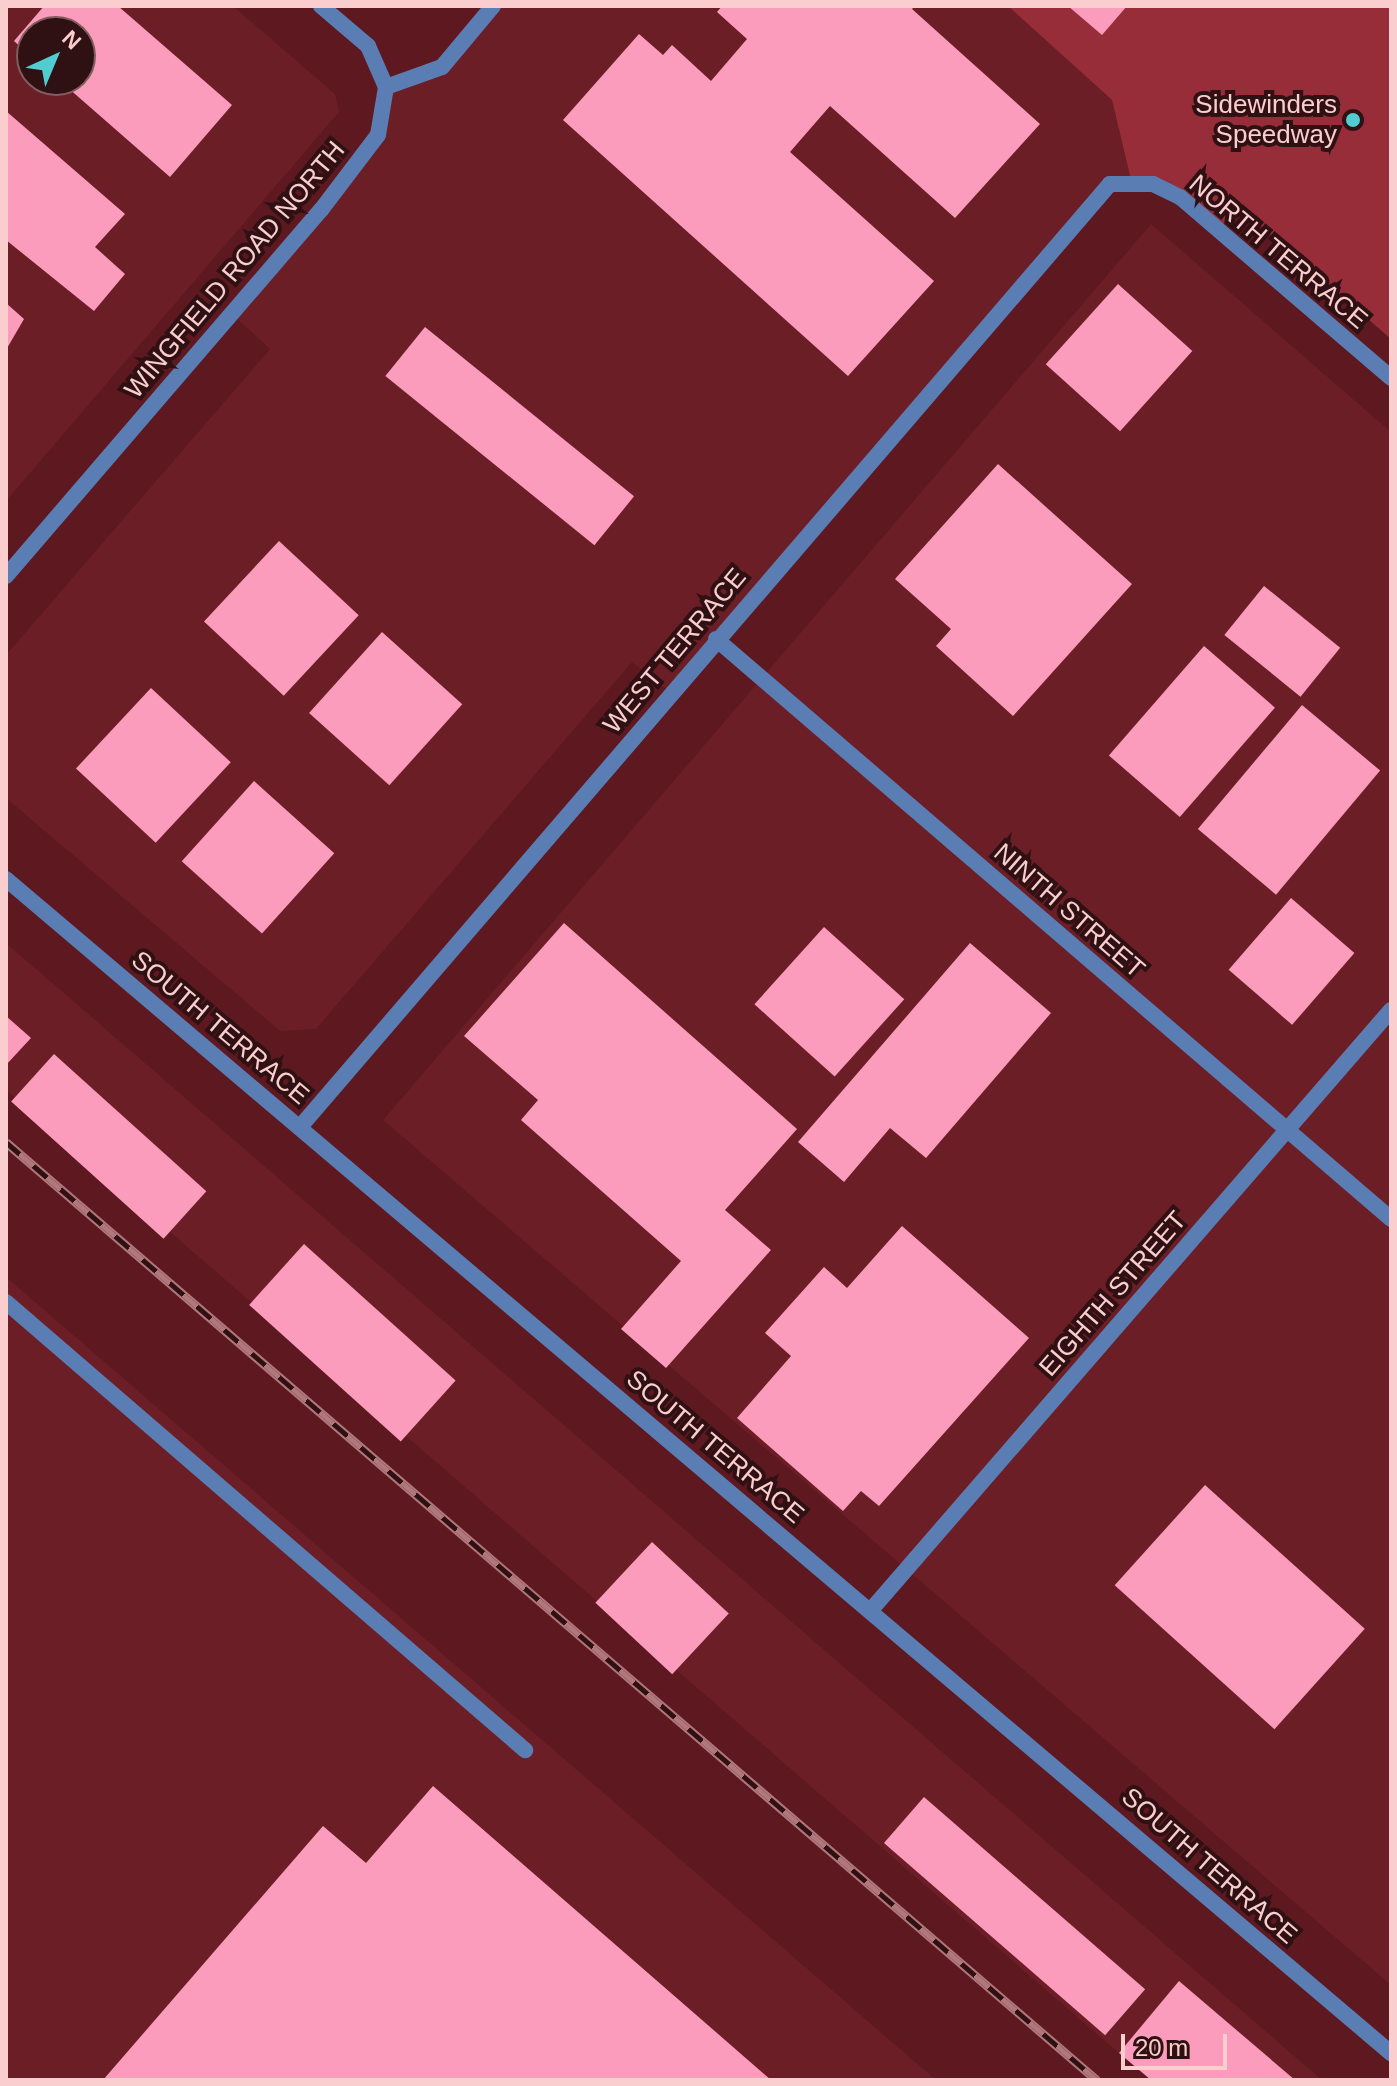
<!DOCTYPE html>
<html>
<head>
<meta charset="utf-8">
<style>
	body { margin:0 }
	#map { position:relative; width:1397px; height:2086px; overflow:hidden; background:#5d1820; font-family:Arial,sans-serif }
	div>[style] { position:absolute }
	.built>* { inset:0; background:#6c1e26 }
	.green>* { inset:0; background:#962d38 }
	.building>* { inset:0; background:#fb9cbc; transform-origin:0 0 }
	.service>* { height:16px; margin:-8px; padding:0 8px; transform-origin:8px; border-radius:8px; background:#5a7db4 }
	.minor>* { height:16px; margin:-8px; padding:0 8px; transform-origin:8px; border-radius:8px; background:#5a7db4 }
	.rail>* { height:9px; margin-top:-4.5px; transform-origin:0; background:repeating-linear-gradient(90deg,#301113 0 18px,#b0787c 0 36px); box-sizing:border-box; border-block:2px solid #b0787c }
	.dots>* { width:22px; height:22px; translate:-50% -50%; box-sizing:border-box; border:4px solid #301113; border-radius:50% }
	span { translate:-50% -50%; white-space:nowrap; text-align:center; line-height:1.15; -webkit-text-stroke:8px #301113; paint-order:stroke }
	.poi-label { font-size:26px; color:#facece }
	.right { translate:-100% -50%; text-align:right }
	.street-label { font-size:26px; color:#facece }
	.frame { position:absolute; inset:0; border:8px solid #facece; pointer-events:none }
	.north { position:absolute; left:16px; top:16px; width:80px; height:80px; box-sizing:border-box; background:#301113; border:2px solid #815d5e; border-radius:50%; rotate:44deg; font-size:22px; font-weight:700; line-height:32px; text-align:center; color:#facece }
	.north::after { content:''; display:block; margin:auto; width:28px; height:36px; background:#51ccd1; clip-path:polygon(50% 0,100% 100%,50% 72%,0 100%) }
	.scale { position:absolute; left:1121px; top:2034px; width:106px; height:36px; box-sizing:border-box; border:4px solid #facece; border-top:0; padding-left:10px; font-size:24px; line-height:28px; white-space:nowrap; color:#facece; -webkit-text-stroke:6px #301113; paint-order:stroke }
</style>
</head>
<body>
<div id="map">
	<div class="built">
		<div style="clip-path:polygon(evenodd,6px 6px,233px 6px,335px 94px,339px 112px,6px 501px,6px 6px,32px 32px,80px 32px,80px 80px,32px 80px,32px 32px)"></div>
		<div style="clip-path:polygon(493px 6px,1008px 6px,1112px 100px,1131px 180px,1110px 184px,671px 693px,632px 662px,316px 1029px,280px 1031px,6px 798px,6px 655px,270px 349px,232px 314px,378px 135px,386px 87px,442px 67px)"></div>
		<div style="clip-path:polygon(1151px 224px,1391px 432px,1391px 1985px,383px 1120px)"></div>
		<div style="clip-path:polygon(6px 943px,1322px 2080px,1151px 2080px,1119px 2053px,6px 1090px)"></div>
		<div style="clip-path:polygon(6px 1277px,936px 2080px,6px 2080px)"></div>
	</div>
	<div class="green">
		<div style="clip-path:polygon(1008px 6px,1391px 6px,1391px 339px,1239px 207px,1218px 230px,1180px 197px,1131px 180px,1112px 100px)"></div>
	</div>
	<div class="building">
		<div style="clip-path:polygon(44px 6px,118px 6px,232px 105px,170px 177px,59px 80px,80px 80px,80px 32px,32px 32px,32px 57px,14px 41px)"></div>
		<div style="clip-path:polygon(722px 6px,915px 6px,912px 9px,1040px 124px,955px 218px,830px 106px,790px 152px,934px 281px,848px 376px,563px 120px,639px 34px,663px 55px,672px 45px,711px 81px,747px 39px,717px 12px)"></div>
		<div style="clip-path:polygon(1068px 6px,1127px 6px,1102px 35px)"></div>
		<div style="clip-path:polygon(6px 111px,125px 214px,95px 247px,125px 274px,94px 311px,6px 240px)"></div>
		<div style="left:1118px;top:284px;width:100px;height:108px;rotate:42deg"></div>
		<div style="clip-path:polygon(6px 303px,24px 319px,6px 350px)"></div>
		<div style="left:425px;top:327px;width:269px;height:63px;rotate:39deg"></div>
		<div style="clip-path:polygon(998px 464px,1132px 584px,1013px 716px,936px 646px,951px 629px,895px 579px)"></div>
		<div style="left:279px;top:541px;width:109px;height:110px;rotate:43deg"></div>
		<div style="left:1264px;top:586px;width:98px;height:63px;rotate:39deg"></div>
		<div style="left:382px;top:632px;width:108px;height:109px;rotate:42deg"></div>
		<div style="left:1204px;top:646px;width:94px;height:145px;rotate:41deg"></div>
		<div style="left:151px;top:688px;width:109px;height:110px;rotate:43deg"></div>
		<div style="left:1302px;top:705px;width:102px;height:162px;rotate:40deg"></div>
		<div style="left:254px;top:781px;width:108px;height:108px;rotate:42deg"></div>
		<div style="left:1291px;top:898px;width:84px;height:95px;rotate:41deg"></div>
		<div style="clip-path:polygon(564px 923px,797px 1129px,725px 1210px,771px 1250px,666px 1368px,621px 1329px,681px 1261px,521px 1120px,538px 1100px,464px 1036px)"></div>
		<div style="left:824px;top:927px;width:108px;height:104px;rotate:42deg"></div>
		<div style="clip-path:polygon(970px 943px,1051px 1013px,926px 1158px,890px 1128px,844px 1182px,798px 1142px)"></div>
		<div style="clip-path:polygon(6px 1016px,31px 1038px,6px 1065px)"></div>
		<div style="left:54px;top:1054px;width:205px;height:64px;rotate:42deg"></div>
		<div style="clip-path:polygon(902px 1226px,1029px 1338px,879px 1506px,861px 1491px,843px 1511px,737px 1418px,791px 1356px,765px 1333px,824px 1267px,847px 1288px)"></div>
		<div style="left:304px;top:1244px;width:204px;height:82px;rotate:42deg"></div>
		<div style="left:1205px;top:1485px;width:215px;height:135px;rotate:42deg"></div>
		<div style="left:652px;top:1542px;width:105px;height:83px;rotate:43deg"></div>
		<div style="clip-path:polygon(433px 1786px,771px 2080px,103px 2080px,323px 1826px,366px 1863px)"></div>
		<div style="left:924px;top:1797px;width:293px;height:61px;rotate:41deg"></div>
		<div style="clip-path:polygon(1179px 1981px,1295px 2080px,1151px 2080px,1119px 2053px)"></div>
	</div>
	<div class="service">
		<div style="left:6px;top:1302px;width:686px;rotate:40.8deg"></div>
	</div>
	<div class="minor">
		<div style="left:321px;top:6px;width:62px;rotate:40.4deg"></div>
		<div style="left:368px;top:46px;width:45px;rotate:66.3deg"></div>
		<div style="left:6px;top:576px;width:483px;rotate:-49.3deg"></div>
		<div style="left:321px;top:210px;width:94px;rotate:-52.8deg"></div>
		<div style="left:378px;top:135px;width:49px;rotate:-80.5deg"></div>
		<div style="left:386px;top:87px;width:59px;rotate:-19.7deg"></div>
		<div style="left:442px;top:67px;width:80px;rotate:-50.1deg"></div>
		<div style="left:716px;top:639px;width:890px;rotate:40.67deg"></div>
		<div style="left:6px;top:879px;width:1816px;rotate:40.29deg"></div>
		<div style="left:300px;top:1127px;width:1243px;rotate:-49.34deg"></div>
		<div style="left:1110px;top:184px;width:43px"></div>
		<div style="left:1153px;top:184px;width:30px;rotate:26deg"></div>
		<div style="left:1180px;top:197px;width:278px;rotate:40.6deg"></div>
		<div style="left:871px;top:1610px;width:794px;rotate:-49.09deg"></div>
	</div>
	<div class="rail">
		<div style="left:6px;top:1142px;width:1439px;rotate:40.69deg"></div>
	</div>
	<div class="dots">
		<div style="left:1353px;top:120px;background:#51ccd1"></div>
	</div>
	<div class="poi-label">
		<span class="right" style="left:1337px;top:120px">Sidewinders<br>Speedway</span>
	</div>
	<div class="street-label">
		<span style="left:1278px;top:252px;rotate:40deg">NORTH TERRACE</span>
		<span style="left:235px;top:270px;rotate:-50deg">WINGFIELD ROAD NORTH</span>
		<span style="left:675px;top:651px;rotate:-50deg">WEST TERRACE</span>
		<span style="left:1069px;top:911px;rotate:41deg">NINTH STREET</span>
		<span style="left:220px;top:1028px;rotate:40deg">SOUTH TERRACE</span>
		<span style="left:1113px;top:1294px;rotate:-49deg">EIGHTH STREET</span>
		<span style="left:715px;top:1447px;rotate:40deg">SOUTH TERRACE</span>
		<span style="left:1209px;top:1866px;rotate:41deg">SOUTH TERRACE</span>
	</div>
	<div class="frame"></div>
	<div class="north">N</div>
	<div class="scale">20 m</div>
</div>
</body>
</html>
